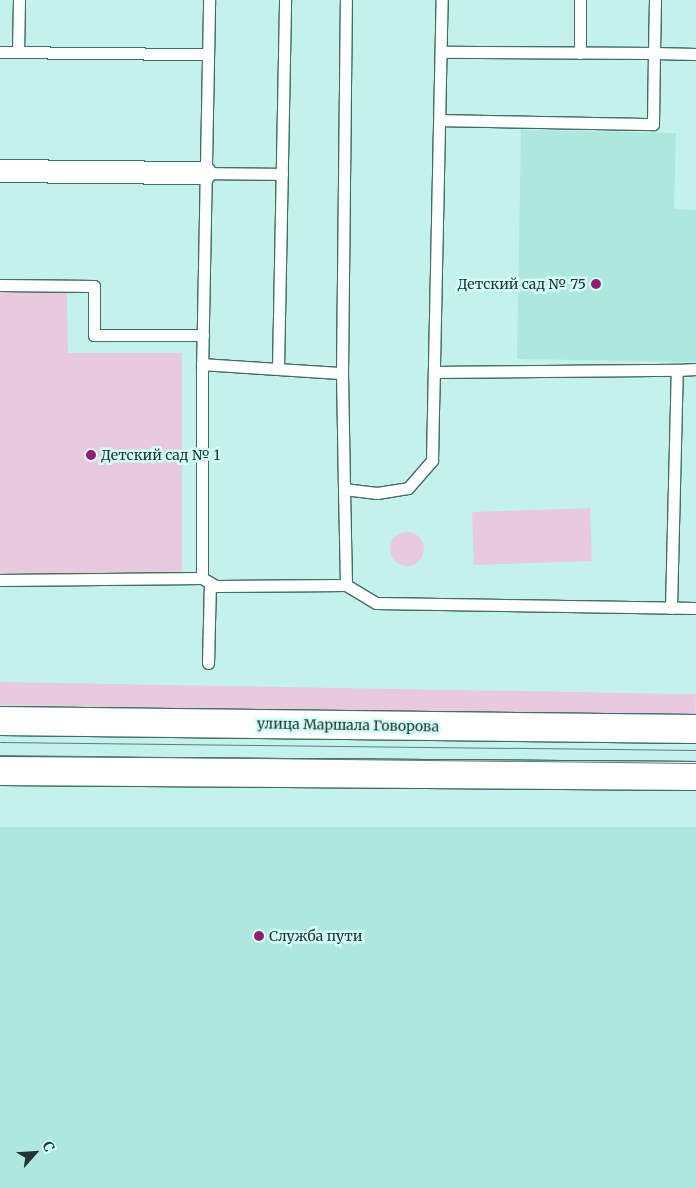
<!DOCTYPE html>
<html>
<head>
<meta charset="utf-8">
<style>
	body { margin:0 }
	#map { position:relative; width:696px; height:1188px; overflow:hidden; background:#c3f2ea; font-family:Merriweather,serif }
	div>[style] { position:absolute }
	.built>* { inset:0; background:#aee7de; transform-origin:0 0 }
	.green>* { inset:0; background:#e9cadc; transform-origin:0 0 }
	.round { border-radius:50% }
	.roads { filter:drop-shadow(1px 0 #426d67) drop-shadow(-1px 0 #426d67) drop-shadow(0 1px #426d67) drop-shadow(0 -1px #426d67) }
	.service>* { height:11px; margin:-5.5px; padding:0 5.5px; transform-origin:5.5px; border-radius:5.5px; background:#fff }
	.minor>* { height:22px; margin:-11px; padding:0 11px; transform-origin:11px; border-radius:11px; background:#fff }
	.secondary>* { height:28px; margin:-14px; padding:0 14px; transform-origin:14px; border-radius:14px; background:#fff }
	.tram>* { height:1px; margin:-0.5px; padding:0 0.5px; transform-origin:0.5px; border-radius:0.5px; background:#5e7c77 }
	.dots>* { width:14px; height:14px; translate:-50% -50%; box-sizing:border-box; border:2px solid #d0fff7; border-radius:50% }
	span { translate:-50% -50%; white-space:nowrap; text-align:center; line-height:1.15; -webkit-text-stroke:5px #d0fff7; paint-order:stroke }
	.poi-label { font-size:14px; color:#223532 }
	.right { translate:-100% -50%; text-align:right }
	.left { translate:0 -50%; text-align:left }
	.street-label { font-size:14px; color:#223532 }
	.north { position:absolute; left:10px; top:1128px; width:50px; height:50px; -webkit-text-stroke:4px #d0fff7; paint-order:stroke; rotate:64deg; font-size:14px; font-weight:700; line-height:20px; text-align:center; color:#223532 }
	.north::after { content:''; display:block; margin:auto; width:18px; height:22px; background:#223532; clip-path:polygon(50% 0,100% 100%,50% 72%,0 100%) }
</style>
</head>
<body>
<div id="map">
	<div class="built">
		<div style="clip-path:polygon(521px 130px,676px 133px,674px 209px,696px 210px,696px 362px,517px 359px)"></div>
		<div style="left:0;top:827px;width:696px;height:361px"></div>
	</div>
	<div class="green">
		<div style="clip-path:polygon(67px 291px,68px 353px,182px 353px,182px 573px,0 576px,0 292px)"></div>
		<div style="left:590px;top:508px;width:53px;height:118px;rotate:88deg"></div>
		<div class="round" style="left:390px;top:532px;width:34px;height:34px"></div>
		<div style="left:0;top:682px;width:696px;height:23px;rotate:1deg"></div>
	</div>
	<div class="roads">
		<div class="service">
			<div style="left:655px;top:0;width:53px;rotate:91.1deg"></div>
			<div style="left:654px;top:53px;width:42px;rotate:1.4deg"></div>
			<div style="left:0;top:52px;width:207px;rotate:0.6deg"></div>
			<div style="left:18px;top:52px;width:52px;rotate:-88.9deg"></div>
			<div style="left:580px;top:53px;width:53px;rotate:-90deg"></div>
			<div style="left:441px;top:120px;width:212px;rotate:1.1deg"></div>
			<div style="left:653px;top:124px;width:71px;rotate:-89.2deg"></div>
			<div style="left:654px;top:53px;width:213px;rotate:-179.7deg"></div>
			<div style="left:205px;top:173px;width:77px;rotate:0.7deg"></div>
			<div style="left:0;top:285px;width:94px;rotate:0.6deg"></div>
			<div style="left:94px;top:286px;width:49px;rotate:90deg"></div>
			<div style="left:94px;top:335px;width:109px"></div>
			<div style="left:202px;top:364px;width:140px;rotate:3.7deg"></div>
			<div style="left:342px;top:373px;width:116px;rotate:89deg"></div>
			<div style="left:344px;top:489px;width:33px;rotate:7deg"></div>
			<div style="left:377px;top:493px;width:31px;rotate:-9deg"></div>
			<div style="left:408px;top:488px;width:37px;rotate:-49deg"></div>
			<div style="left:432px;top:460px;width:460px;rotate:-88.8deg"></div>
			<div style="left:278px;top:369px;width:369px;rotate:-88.9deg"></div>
			<div style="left:436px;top:372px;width:241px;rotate:-0.5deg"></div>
			<div style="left:342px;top:373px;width:373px;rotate:-89.4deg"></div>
			<div style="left:344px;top:489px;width:96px;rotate:88.8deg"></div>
			<div style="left:202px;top:578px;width:16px;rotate:30deg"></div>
			<div style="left:216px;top:586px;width:130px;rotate:-0.4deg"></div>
			<div style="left:346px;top:585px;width:35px;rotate:31deg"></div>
			<div style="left:376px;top:603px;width:320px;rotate:0.9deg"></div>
			<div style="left:0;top:580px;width:202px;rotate:-0.6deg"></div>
			<div style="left:202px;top:578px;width:206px;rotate:-90deg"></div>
			<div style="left:202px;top:372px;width:372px;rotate:-88.9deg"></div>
			<div style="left:671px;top:608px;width:238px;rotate:-88.6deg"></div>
			<div style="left:677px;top:370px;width:19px;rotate:-3deg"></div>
			<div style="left:208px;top:663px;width:80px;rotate:-88.6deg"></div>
		</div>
		<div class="minor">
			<div style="left:0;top:171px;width:205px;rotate:0.6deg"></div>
		</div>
		<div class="secondary">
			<div style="left:0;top:721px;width:696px;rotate:0.66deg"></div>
			<div style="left:0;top:771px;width:696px;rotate:0.41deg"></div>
		</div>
	</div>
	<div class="tram">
		<div style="left:0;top:742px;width:696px;rotate:0.66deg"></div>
		<div style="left:0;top:755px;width:696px;rotate:0.66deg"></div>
	</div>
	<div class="dots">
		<div style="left:596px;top:284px;background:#971a73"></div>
		<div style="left:91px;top:455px;background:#971a73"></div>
		<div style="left:259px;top:936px;background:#971a73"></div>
	</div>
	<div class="poi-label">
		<span class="right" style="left:586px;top:284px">Детский сад № 75</span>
		<span class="left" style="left:101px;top:455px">Детский сад № 1</span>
		<span class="left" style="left:269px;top:936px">Служба пути</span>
	</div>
	<div class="street-label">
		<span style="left:348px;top:725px;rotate:1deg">улица Маршала Говорова</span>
	</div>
	<div class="north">С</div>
</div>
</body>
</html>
